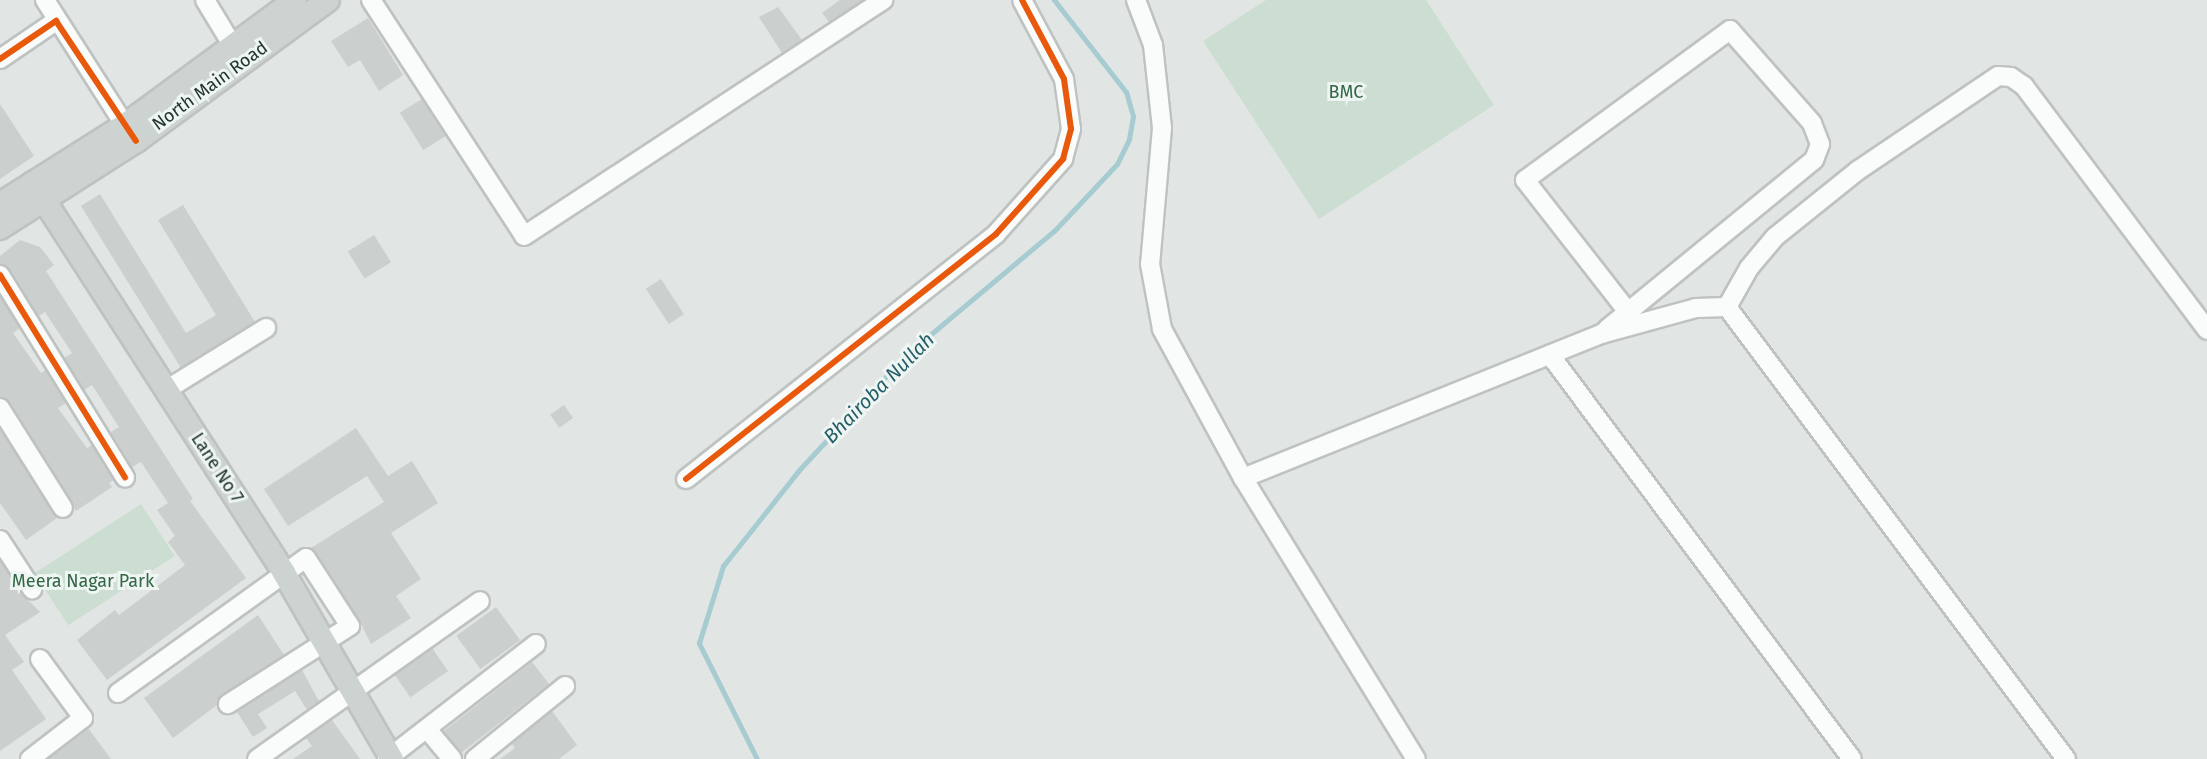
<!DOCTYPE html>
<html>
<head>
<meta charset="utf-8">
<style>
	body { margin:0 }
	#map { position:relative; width:2207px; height:759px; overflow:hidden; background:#e1e6e4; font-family:"Fira Sans",sans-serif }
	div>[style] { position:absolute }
	.green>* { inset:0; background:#ccded1; transform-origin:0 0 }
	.stream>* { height:5px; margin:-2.5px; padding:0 2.5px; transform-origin:2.5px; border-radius:2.5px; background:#a6cbd0 }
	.building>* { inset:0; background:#cbcfcd; transform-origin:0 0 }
	.roads { filter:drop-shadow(2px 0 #bec3c1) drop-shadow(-2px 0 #bec3c1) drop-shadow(0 2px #bec3c1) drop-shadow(0 -2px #bec3c1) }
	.minor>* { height:18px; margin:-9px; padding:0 9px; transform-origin:9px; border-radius:9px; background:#fafbfb }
	.major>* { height:22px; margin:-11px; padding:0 11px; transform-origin:11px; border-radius:11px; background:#cdd3d1 }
	.cycleway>* { height:6px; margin:-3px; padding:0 3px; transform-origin:3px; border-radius:3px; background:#e8590c }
	span { translate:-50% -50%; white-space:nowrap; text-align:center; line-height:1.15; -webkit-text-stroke:6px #eef5f2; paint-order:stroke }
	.street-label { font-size:18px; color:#223630 }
	.park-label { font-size:18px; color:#326745 }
	.water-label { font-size:20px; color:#245f69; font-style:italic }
</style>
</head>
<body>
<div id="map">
	<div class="green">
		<div style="clip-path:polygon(1266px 0,1426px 0,1494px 105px,1319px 219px,1203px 41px)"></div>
		<div style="left:141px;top:504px;width:62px;height:127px;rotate:57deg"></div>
	</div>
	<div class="stream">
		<div style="left:757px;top:759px;width:130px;rotate:-116.6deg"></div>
		<div style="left:699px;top:643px;width:81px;rotate:-72.7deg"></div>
		<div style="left:723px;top:566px;width:122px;rotate:-51.6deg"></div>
		<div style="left:799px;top:470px;width:157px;rotate:-47.1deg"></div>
		<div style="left:906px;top:355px;width:193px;rotate:-40deg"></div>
		<div style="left:1054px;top:231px;width:92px;rotate:-46.8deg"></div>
		<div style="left:1117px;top:164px;width:28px;rotate:-64deg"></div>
		<div style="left:1129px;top:139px;width:23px;rotate:-80deg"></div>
		<div style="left:1133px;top:116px;width:25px;rotate:-106deg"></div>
		<div style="left:1126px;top:92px;width:117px;rotate:-128deg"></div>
	</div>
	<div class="building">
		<div style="clip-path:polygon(840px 0,863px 0,829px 22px,822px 13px)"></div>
		<div style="clip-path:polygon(778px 7px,802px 40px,782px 53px,759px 17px)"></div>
		<div style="clip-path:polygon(368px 18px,403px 75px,379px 91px,360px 60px,348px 67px,331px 41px)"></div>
		<div style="left:422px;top:99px;width:44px;height:26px;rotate:58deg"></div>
		<div style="clip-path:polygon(0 104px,34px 156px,0 179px)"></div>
		<div style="clip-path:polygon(100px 194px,186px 333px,216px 315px,158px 220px,183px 205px,255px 322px,181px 368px,81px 206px)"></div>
		<div style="left:374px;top:235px;width:32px;height:31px;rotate:58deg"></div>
		<div style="clip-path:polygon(20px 240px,40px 247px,54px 265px,46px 271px,193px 499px,190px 501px,246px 578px,107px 680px,77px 640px,115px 610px,119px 615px,185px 565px,168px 542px,175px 536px,157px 510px,168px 503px,141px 462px,132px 467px,111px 432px,119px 427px,92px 385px,84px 390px,64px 358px,72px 353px,45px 312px,39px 316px,10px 269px,0 264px,0 256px)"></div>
		<div style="left:661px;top:279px;width:42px;height:18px;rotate:57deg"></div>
		<div style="clip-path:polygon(0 296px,20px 328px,13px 333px,41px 373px,46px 370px,66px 403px,58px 408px,87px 448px,92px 445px,114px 480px,109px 483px,112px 487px,76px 511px,10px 402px,0 397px)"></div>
		<div style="left:564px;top:405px;width:16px;height:17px;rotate:55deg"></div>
		<div style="clip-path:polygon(356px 428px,388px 476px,412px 461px,438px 503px,391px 533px,421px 579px,396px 596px,411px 618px,371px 644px,359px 620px,311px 548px,384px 502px,367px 476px,288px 526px,264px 489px)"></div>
		<div style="clip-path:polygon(0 429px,57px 518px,26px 540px,0 503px)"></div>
		<div style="clip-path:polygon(0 561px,23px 595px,40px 612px,5px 635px,24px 662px,12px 670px,46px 719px,0 751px)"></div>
		<div style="left:496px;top:607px;width:41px;height:49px;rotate:54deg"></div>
		<div style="clip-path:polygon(258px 615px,284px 655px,222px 695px,217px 705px,173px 738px,144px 698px)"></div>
		<div style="left:432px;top:648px;width:28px;height:46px;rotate:55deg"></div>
		<div style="left:532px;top:662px;width:28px;height:112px;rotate:52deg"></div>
		<div style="clip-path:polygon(302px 670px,319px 701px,307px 710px,295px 691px,258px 714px,267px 728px,253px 737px,237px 712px)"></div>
		<div style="clip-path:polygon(552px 711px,577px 745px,559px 759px,500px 759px,515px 748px,512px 744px)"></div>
		<div style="clip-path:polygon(332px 720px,360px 759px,293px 759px,312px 746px,306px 738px)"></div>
		<div style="clip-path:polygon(88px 728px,111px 759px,48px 759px,70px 743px)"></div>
	</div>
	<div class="roads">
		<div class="minor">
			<div style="left:45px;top:0;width:160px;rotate:57.5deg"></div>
			<div style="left:205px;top:0;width:54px;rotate:58.7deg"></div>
			<div style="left:371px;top:0;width:281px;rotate:57deg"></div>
			<div style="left:524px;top:236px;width:430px;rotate:-33.3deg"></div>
			<div style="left:1136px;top:0;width:48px;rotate:69.3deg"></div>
			<div style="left:1153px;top:45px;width:83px;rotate:83.8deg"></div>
			<div style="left:1162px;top:128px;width:137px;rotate:95deg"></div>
			<div style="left:1150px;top:264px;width:66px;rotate:79.5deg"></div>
			<div style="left:1162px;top:329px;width:170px;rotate:61.5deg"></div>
			<div style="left:1243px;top:478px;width:330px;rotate:58.4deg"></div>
			<div style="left:0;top:59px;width:68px;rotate:-34.2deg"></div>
			<div style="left:0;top:275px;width:238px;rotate:58.3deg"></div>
			<div style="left:1727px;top:307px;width:45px;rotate:-60.6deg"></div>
			<div style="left:1749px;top:268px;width:40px;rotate:-50deg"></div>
			<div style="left:1775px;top:237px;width:105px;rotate:-38.8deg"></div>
			<div style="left:1857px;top:171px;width:170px;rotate:-34deg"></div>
			<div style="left:1998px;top:76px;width:13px;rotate:4deg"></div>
			<div style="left:2011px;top:77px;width:16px;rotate:35deg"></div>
			<div style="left:2024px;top:86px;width:305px;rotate:53.1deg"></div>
			<div style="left:1607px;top:329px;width:27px;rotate:-39deg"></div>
			<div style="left:1628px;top:312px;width:240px;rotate:-39.3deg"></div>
			<div style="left:1814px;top:160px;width:17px;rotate:-69deg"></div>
			<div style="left:1820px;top:144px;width:22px;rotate:-111deg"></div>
			<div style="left:1812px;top:123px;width:124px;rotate:-131.4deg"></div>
			<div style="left:1730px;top:30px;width:254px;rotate:143.8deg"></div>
			<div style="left:1525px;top:180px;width:167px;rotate:52deg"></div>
			<div style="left:1550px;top:355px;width:504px;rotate:53.22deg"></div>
			<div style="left:166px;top:390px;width:118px;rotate:-31.8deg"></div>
			<div style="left:0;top:408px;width:118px;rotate:57.8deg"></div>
			<div style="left:1243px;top:478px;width:386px;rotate:-21.9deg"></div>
			<div style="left:1601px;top:334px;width:98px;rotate:-15.3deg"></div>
			<div style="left:1696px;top:308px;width:31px;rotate:-2deg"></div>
			<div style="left:1727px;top:307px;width:565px;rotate:53.13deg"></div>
			<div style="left:686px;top:479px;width:395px;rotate:-38.3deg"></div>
			<div style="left:996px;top:234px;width:101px;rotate:-48.2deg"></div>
			<div style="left:1063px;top:159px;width:31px;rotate:-75deg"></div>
			<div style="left:1071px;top:129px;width:50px;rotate:-98deg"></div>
			<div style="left:1064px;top:79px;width:89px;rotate:-118deg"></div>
			<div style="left:0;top:540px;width:59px;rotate:56.9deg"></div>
			<div style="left:118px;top:693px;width:231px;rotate:-35.7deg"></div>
			<div style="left:306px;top:558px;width:81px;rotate:57.1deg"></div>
			<div style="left:350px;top:626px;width:145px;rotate:147.4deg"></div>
			<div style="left:427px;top:729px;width:39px;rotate:50deg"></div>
			<div style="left:30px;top:759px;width:67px;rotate:-37.7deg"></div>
			<div style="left:83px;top:718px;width:73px;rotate:-126.1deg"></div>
			<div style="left:257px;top:759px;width:273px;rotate:-35.3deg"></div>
			<div style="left:387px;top:759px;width:188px;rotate:-37.7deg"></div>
			<div style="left:475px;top:759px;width:116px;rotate:-39deg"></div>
		</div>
		<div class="major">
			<div style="left:33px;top:183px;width:464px;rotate:57.2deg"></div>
			<div style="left:284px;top:573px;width:215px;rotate:59.9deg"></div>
			<div style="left:0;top:204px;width:148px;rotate:-32.3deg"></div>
			<div style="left:125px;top:125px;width:211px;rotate:-36.3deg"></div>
			<div style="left:0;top:228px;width:161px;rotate:-32.6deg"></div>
			<div style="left:136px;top:141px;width:238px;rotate:-36.3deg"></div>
		</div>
	</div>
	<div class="cycleway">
		<div style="left:0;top:59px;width:68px;rotate:-34.2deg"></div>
		<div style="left:56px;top:21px;width:144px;rotate:56.3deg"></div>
		<div style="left:0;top:275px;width:238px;rotate:58.3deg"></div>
		<div style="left:686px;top:479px;width:395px;rotate:-38.3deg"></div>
		<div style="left:996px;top:234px;width:101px;rotate:-48.2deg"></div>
		<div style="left:1063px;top:159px;width:31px;rotate:-75deg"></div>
		<div style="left:1071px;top:129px;width:50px;rotate:-98deg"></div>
		<div style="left:1064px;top:79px;width:89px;rotate:-118deg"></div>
	</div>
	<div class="street-label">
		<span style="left:210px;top:86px;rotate:-36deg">North Main Road</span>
		<span style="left:217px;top:468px;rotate:57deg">Lane No 7</span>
	</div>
	<div class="park-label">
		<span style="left:1346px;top:92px">BMC</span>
		<span style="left:83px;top:581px">Meera Nagar Park</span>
	</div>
	<div class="water-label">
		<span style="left:879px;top:388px;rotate:-45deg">Bhairoba Nullah</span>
	</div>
</div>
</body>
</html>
